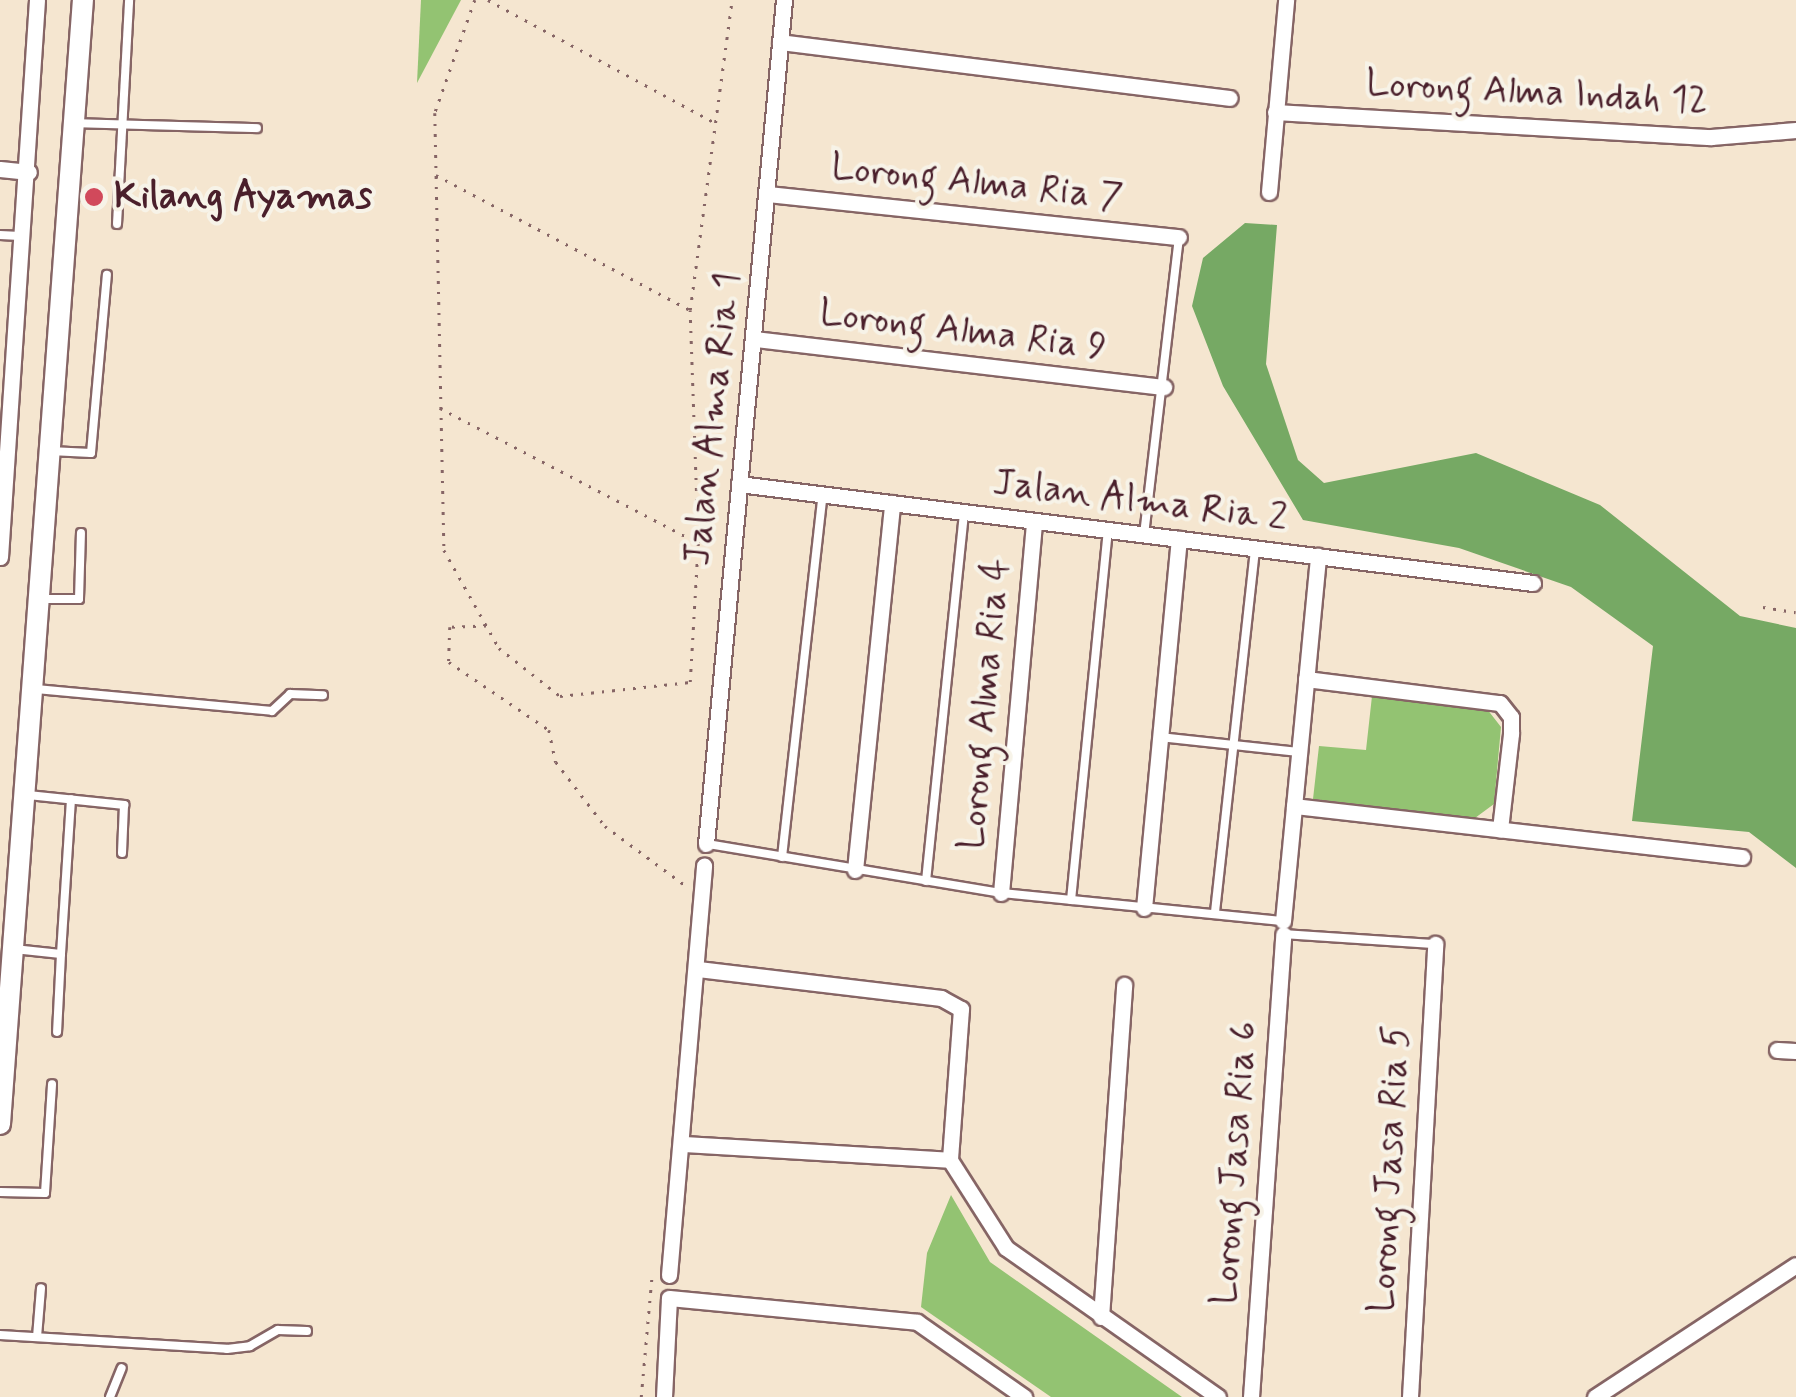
<!DOCTYPE html>
<html>
<head>
<meta charset="utf-8">
<style>
	body { margin:0 }
	#map { position:relative; width:1796px; height:1397px; overflow:hidden; background:#f5e6d0; font-family:Mynerve,sans-serif }
	div>[style] { position:absolute }
	.green>* { inset:0; background:#93c372 }
	.forest>* { inset:0; background:#76a964 }
	.path>* { height:2.5px; margin-top:-1.25px; transform-origin:0; background:repeating-linear-gradient(90deg,#866565 0 2.5px,transparent 0 10.5px) }
	.roads { filter:drop-shadow(2px 0 #866565) drop-shadow(-2px 0 #866565) drop-shadow(0 2px #866565) drop-shadow(0 -2px #866565) }
	.service>* { height:8px; margin:-4px; padding:0 4px; transform-origin:4px; border-radius:4px; background:#fff }
	.minor>* { height:15px; margin:-7.5px; padding:0 7.5px; transform-origin:7.5px; border-radius:7.5px; background:#fff }
	.tertiary>* { height:20px; margin:-10px; padding:0 10px; transform-origin:10px; border-radius:10px; background:#fff }
	.dots>* { width:28px; height:28px; translate:-50% -50%; box-sizing:border-box; border:5px solid #f7f3e8; border-radius:50% }
	span { translate:-50% -50%; white-space:nowrap; text-align:center; line-height:1.15; -webkit-text-stroke:8px #f7f3e8; paint-order:stroke }
	.street-label { font-size:38px; color:#4a1f2b }
	.poi-label { font-size:38px; color:#4a1f2b; font-weight:700 }
	.left { translate:0 -50%; text-align:left }
</style>
</head>
<body>
<div id="map">
	<div class="green">
		<div style="clip-path:polygon(421px 0,461px 0,417px 83px)"></div>
		<div style="clip-path:polygon(1372px 696px,1487px 709px,1501px 727px,1494px 804px,1475px 818px,1313px 799px,1319px 746px,1366px 750px)"></div>
		<div style="clip-path:polygon(951px 1195px,990px 1262px,1182px 1397px,1051px 1397px,921px 1307px,927px 1253px)"></div>
	</div>
	<div class="forest">
		<div style="clip-path:polygon(1245px 223px,1277px 225px,1266px 364px,1298px 460px,1324px 483px,1476px 453px,1600px 505px,1740px 616px,1796px 628px,1796px 868px,1749px 832px,1632px 821px,1653px 646px,1571px 587px,1459px 548px,1303px 520px,1223px 386px,1192px 306px,1203px 258px)"></div>
	</div>
	<div class="path">
		<div style="left:475px;top:0;width:120px;rotate:109.5deg"></div>
		<div style="left:435px;top:113px;width:437px;rotate:88.8deg"></div>
		<div style="left:444px;top:550px;width:112px;rotate:60.7deg"></div>
		<div style="left:499px;top:648px;width:78px;rotate:38.2deg"></div>
		<div style="left:560px;top:696px;width:131px;rotate:-6.1deg"></div>
		<div style="left:690px;top:682px;width:139px;rotate:-86.7deg"></div>
		<div style="left:698px;top:543px;width:233px;rotate:-92deg"></div>
		<div style="left:690px;top:310px;width:313px;rotate:-82.3deg"></div>
		<div style="left:488px;top:0;width:257px;rotate:28.4deg"></div>
		<div style="left:436px;top:175px;width:288px;rotate:28deg"></div>
		<div style="left:440px;top:408px;width:291px;rotate:27.6deg"></div>
		<div style="left:1763px;top:607px;width:33px;rotate:9deg"></div>
		<div style="left:486px;top:626px;width:36px;rotate:178deg"></div>
		<div style="left:450px;top:627px;width:35px;rotate:92deg"></div>
		<div style="left:449px;top:662px;width:121px;rotate:34.2deg"></div>
		<div style="left:549px;top:730px;width:33px;rotate:78deg"></div>
		<div style="left:556px;top:762px;width:81px;rotate:52.6deg"></div>
		<div style="left:605px;top:826px;width:101px;rotate:36.5deg"></div>
		<div style="left:641px;top:1397px;width:124px;rotate:-84.9deg"></div>
	</div>
	<div class="roads">
		<div class="service">
			<div style="left:74px;top:123px;width:183px;rotate:1.6deg"></div>
			<div style="left:117px;top:224px;width:224px;rotate:-86.9deg"></div>
			<div style="left:0;top:235px;width:20px;rotate:3deg"></div>
			<div style="left:50px;top:451px;width:41px;rotate:2.8deg"></div>
			<div style="left:91px;top:453px;width:179px;rotate:-84.9deg"></div>
			<div style="left:1144px;top:535px;width:300px;rotate:-83.3deg"></div>
			<div style="left:43px;top:599px;width:36px"></div>
			<div style="left:79px;top:599px;width:66px;rotate:-88.3deg"></div>
			<div style="left:36px;top:689px;width:237px;rotate:5.3deg"></div>
			<div style="left:272px;top:711px;width:25px;rotate:-43deg"></div>
			<div style="left:290px;top:694px;width:33px;rotate:2deg"></div>
			<div style="left:1159px;top:737px;width:141px;rotate:6.1deg"></div>
			<div style="left:28px;top:795px;width:97px;rotate:5.9deg"></div>
			<div style="left:124px;top:805px;width:48px;rotate:92.4deg"></div>
			<div style="left:708px;top:844px;width:297px;rotate:9.5deg"></div>
			<div style="left:1001px;top:893px;width:283px;rotate:5.7deg"></div>
			<div style="left:782px;top:857px;width:365px;rotate:-83.6deg"></div>
			<div style="left:926px;top:881px;width:371px;rotate:-84.1deg"></div>
			<div style="left:1071px;top:900px;width:371px;rotate:-84.3deg"></div>
			<div style="left:1215px;top:912px;width:366px;rotate:-83.7deg"></div>
			<div style="left:1283px;top:934px;width:150px;rotate:3.8deg"></div>
			<div style="left:14px;top:949px;width:47px;rotate:6.1deg"></div>
			<div style="left:61px;top:954px;width:78px;rotate:92.9deg"></div>
			<div style="left:61px;top:954px;width:155px;rotate:-86.3deg"></div>
			<div style="left:0;top:1192px;width:45px;rotate:1.3deg"></div>
			<div style="left:45px;top:1193px;width:109px;rotate:-86.3deg"></div>
			<div style="left:0;top:1335px;width:227px;rotate:3.5deg"></div>
			<div style="left:227px;top:1349px;width:23px;rotate:-7deg"></div>
			<div style="left:250px;top:1346px;width:32px;rotate:-30deg"></div>
			<div style="left:278px;top:1330px;width:29px;rotate:2deg"></div>
			<div style="left:37px;top:1337px;width:49px;rotate:-85.3deg"></div>
			<div style="left:110px;top:1397px;width:31px;rotate:-68deg"></div>
		</div>
		<div class="minor">
			<div style="left:780px;top:42px;width:453px;rotate:7.1deg"></div>
			<div style="left:1275px;top:112px;width:437px;rotate:3.3deg"></div>
			<div style="left:1711px;top:137px;width:85px;rotate:-4.7deg"></div>
			<div style="left:0;top:169px;width:29px;rotate:6deg"></div>
			<div style="left:1269px;top:192px;width:193px;rotate:-84.9deg"></div>
			<div style="left:768px;top:194px;width:413px;rotate:6deg"></div>
			<div style="left:755px;top:339px;width:412px;rotate:6.7deg"></div>
			<div style="left:739px;top:484px;width:800px;rotate:7.11deg"></div>
			<div style="left:0;top:557px;width:558px;rotate:-86.2deg"></div>
			<div style="left:1306px;top:679px;width:195px;rotate:7.1deg"></div>
			<div style="left:1500px;top:703px;width:18px;rotate:52deg"></div>
			<div style="left:1511px;top:717px;width:17px;rotate:90deg"></div>
			<div style="left:1511px;top:734px;width:96px;rotate:96.6deg"></div>
			<div style="left:1294px;top:806px;width:451px;rotate:6.5deg"></div>
			<div style="left:706px;top:844px;width:848px;rotate:-84.72deg"></div>
			<div style="left:855px;top:870px;width:369px;rotate:-84.2deg"></div>
			<div style="left:1001px;top:893px;width:373px;rotate:-84.9deg"></div>
			<div style="left:1144px;top:908px;width:371px;rotate:-84.6deg"></div>
			<div style="left:1283px;top:921px;width:367px;rotate:-84.5deg"></div>
			<div style="left:698px;top:969px;width:245px;rotate:6.8deg"></div>
			<div style="left:941px;top:998px;width:23px;rotate:29deg"></div>
			<div style="left:961px;top:1009px;width:151px;rotate:94.2deg"></div>
			<div style="left:1777px;top:1050px;width:19px;rotate:3deg"></div>
			<div style="left:683px;top:1144px;width:267px;rotate:3.4deg"></div>
			<div style="left:950px;top:1160px;width:104px;rotate:57.5deg"></div>
			<div style="left:1006px;top:1248px;width:259px;rotate:35.1deg"></div>
			<div style="left:669px;top:1275px;width:411px;rotate:-85.1deg"></div>
			<div style="left:1101px;top:1317px;width:333px;rotate:-86deg"></div>
			<div style="left:664px;top:1397px;width:99px;rotate:-87.1deg"></div>
			<div style="left:669px;top:1298px;width:249px;rotate:5.5deg"></div>
			<div style="left:917px;top:1322px;width:131px;rotate:35deg"></div>
			<div style="left:1251px;top:1397px;width:464px;rotate:-86deg"></div>
			<div style="left:1410px;top:1397px;width:454px;rotate:-86.8deg"></div>
			<div style="left:1595px;top:1397px;width:240px;rotate:-33.3deg"></div>
		</div>
		<div class="tertiary">
			<div style="left:0;top:1124px;width:1127px;rotate:-85.78deg"></div>
		</div>
	</div>
	<div class="dots">
		<div style="left:94px;top:197px;background:#d1495b"></div>
	</div>
	<div class="street-label">
		<span style="left:1537px;top:93px;rotate:3deg">Lorong Alma Indah 12</span>
		<span style="left:977px;top:183px;rotate:6deg">Lorong Alma Ria 7</span>
		<span style="left:963px;top:331px;rotate:7deg">Lorong Alma Ria 9</span>
		<span style="left:713px;top:419px;rotate:-84deg">Jalan Alma Ria 1</span>
		<span style="left:1140px;top:501px;rotate:7deg">Jalan Alma Ria 2</span>
		<span style="left:985px;top:704px;rotate:-85deg">Lorong Alma Ria 4</span>
		<span style="left:1235px;top:1163px;rotate:-86deg">Lorong Jasa Ria 6</span>
		<span style="left:1390px;top:1169px;rotate:-87deg">Lorong Jasa Ria 5</span>
	</div>
	<div class="poi-label">
		<span class="left" style="left:114px;top:197px">Kilang Ayamas</span>
	</div>
</div>
</body>
</html>
